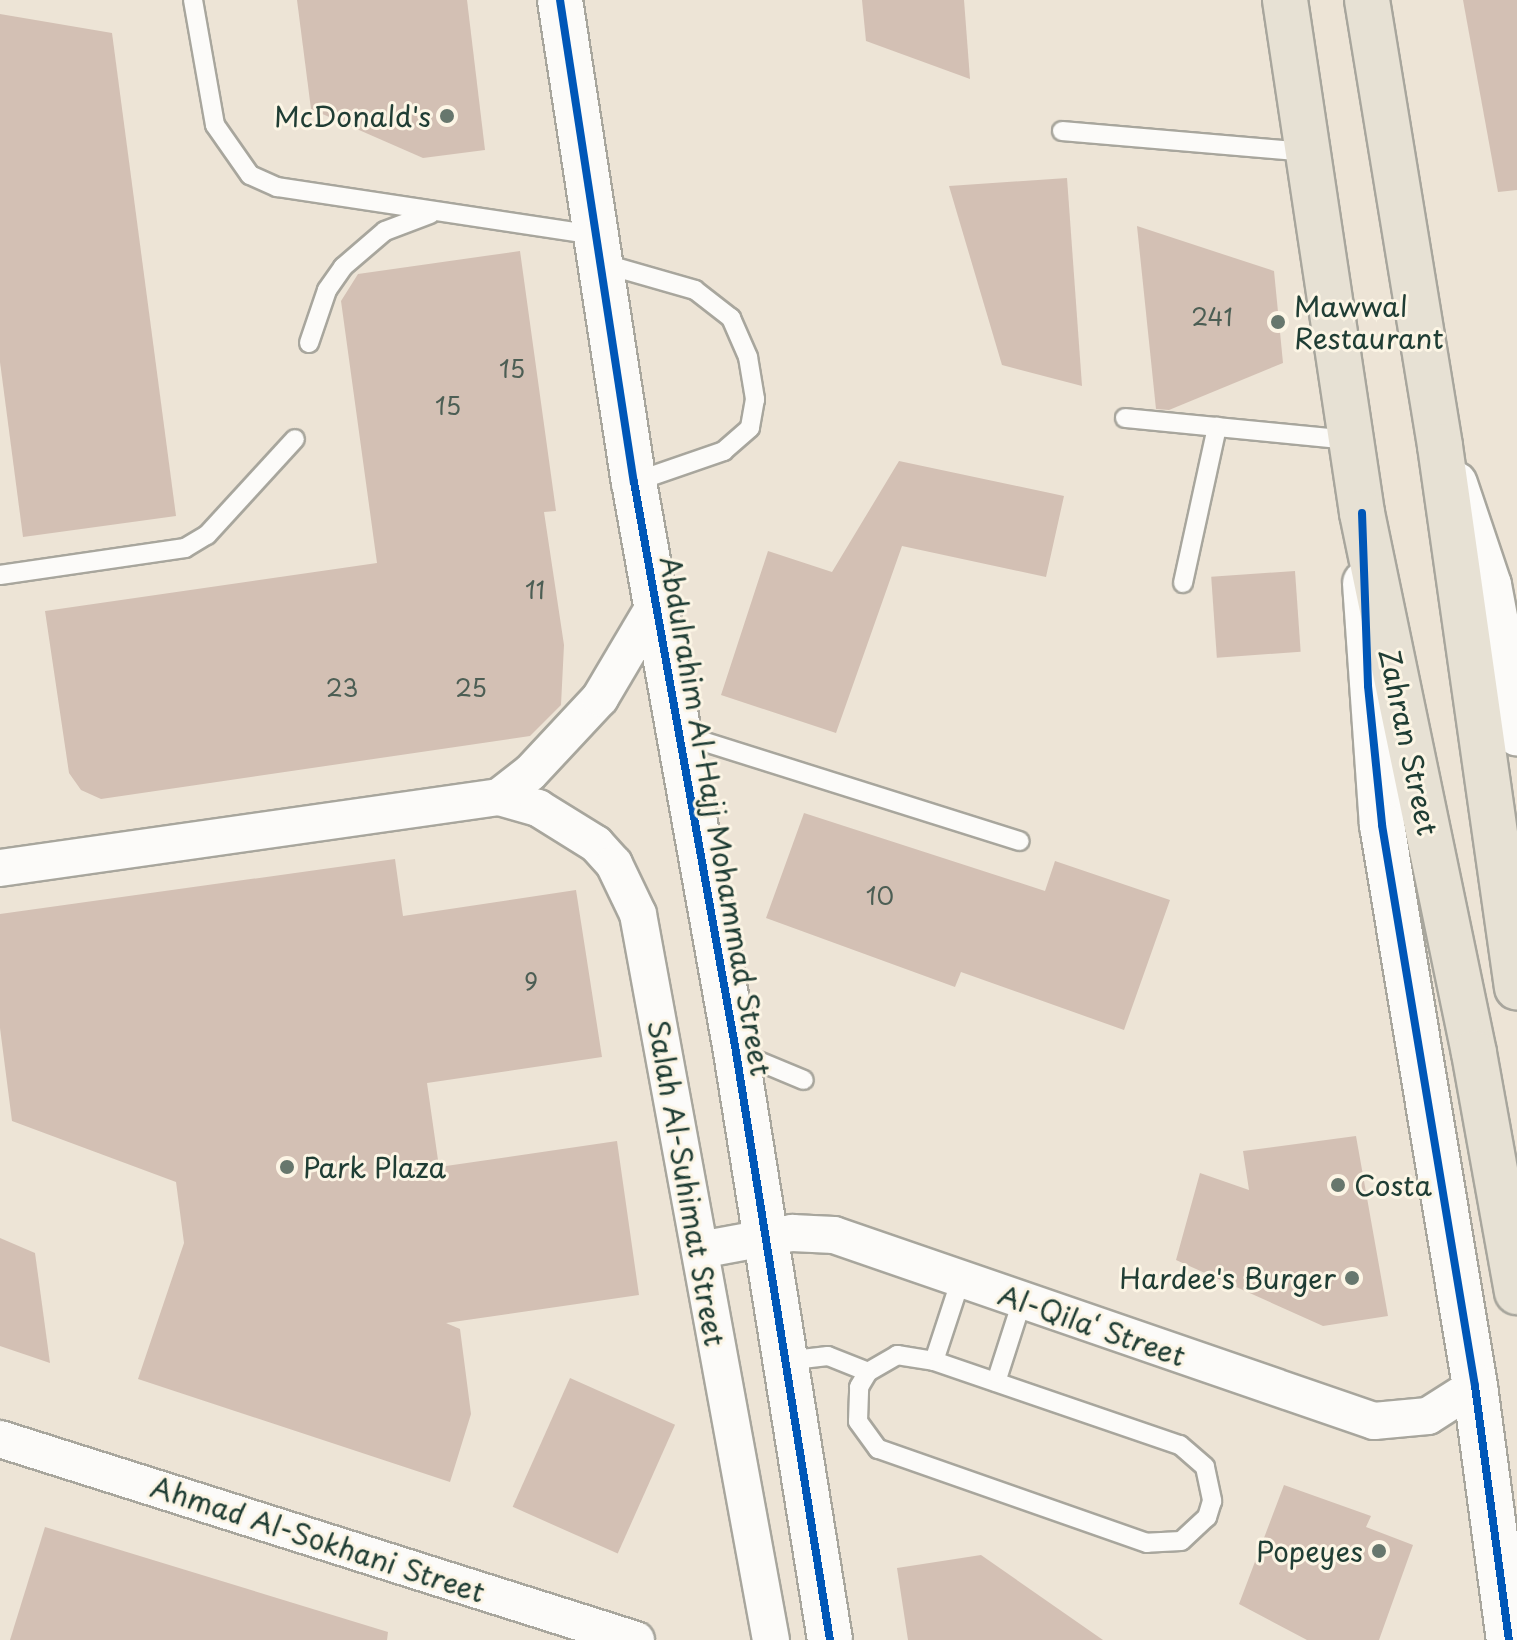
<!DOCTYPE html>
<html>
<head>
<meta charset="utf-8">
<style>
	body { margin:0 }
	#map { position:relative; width:1517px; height:1640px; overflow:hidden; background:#ede4d6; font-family:"Playpen Sans",sans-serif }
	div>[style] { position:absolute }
	.building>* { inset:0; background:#d3c0b4; transform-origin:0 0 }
	.roads { filter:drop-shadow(2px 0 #a8a69d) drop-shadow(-2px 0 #a8a69d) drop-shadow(0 2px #a8a69d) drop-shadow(0 -2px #a8a69d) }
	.service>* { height:18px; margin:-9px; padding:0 9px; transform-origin:9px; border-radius:9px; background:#fcfbf9 }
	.minor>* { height:36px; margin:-18px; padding:0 18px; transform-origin:18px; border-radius:18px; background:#fcfbf9 }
	.tertiary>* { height:44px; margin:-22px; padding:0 22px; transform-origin:22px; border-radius:22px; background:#fcfbf9 }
	.primary>* { height:44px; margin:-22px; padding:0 22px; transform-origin:22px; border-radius:22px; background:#e7e1d4 }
	.cycleway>* { height:8px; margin:-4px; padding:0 4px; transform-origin:4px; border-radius:4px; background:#0057b8 }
	.dots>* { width:22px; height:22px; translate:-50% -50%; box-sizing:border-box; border:4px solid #fcf5e5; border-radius:50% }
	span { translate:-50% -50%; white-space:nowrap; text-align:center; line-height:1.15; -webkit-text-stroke:6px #fcf5e5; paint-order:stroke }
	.number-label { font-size:24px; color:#4c5e54 }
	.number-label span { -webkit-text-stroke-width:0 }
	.poi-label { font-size:28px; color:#1f3d34 }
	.right { translate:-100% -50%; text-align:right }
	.left { translate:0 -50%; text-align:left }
	.street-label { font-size:28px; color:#1f3d34 }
</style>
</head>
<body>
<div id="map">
	<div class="building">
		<div style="clip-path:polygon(297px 0,467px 0,485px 150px,423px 158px,311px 109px)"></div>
		<div style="clip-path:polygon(862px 0,964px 0,970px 79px,866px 41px)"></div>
		<div style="clip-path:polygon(1463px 0,1517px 0,1517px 190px,1498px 192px)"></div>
		<div style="clip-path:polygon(0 14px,112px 33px,176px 516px,23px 537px,0 362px)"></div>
		<div style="clip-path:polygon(1067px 178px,1082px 386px,1002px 365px,949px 186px)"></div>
		<div style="clip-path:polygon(1137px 226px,1274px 271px,1283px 363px,1169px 410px,1156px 409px)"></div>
		<div style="clip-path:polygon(520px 251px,556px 511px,544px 512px,564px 645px,561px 705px,530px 736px,101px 799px,81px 790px,69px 773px,45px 611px,377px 563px,341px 301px,358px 274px)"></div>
		<div style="clip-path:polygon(899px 461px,1064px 496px,1046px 577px,902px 546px,836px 733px,721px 695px,768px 551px,832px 572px)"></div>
		<div style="left:1295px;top:571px;width:81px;height:84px;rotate:86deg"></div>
		<div style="clip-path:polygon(804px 813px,1045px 891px,1055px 861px,1170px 900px,1124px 1030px,961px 972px,955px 987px,766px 918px)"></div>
		<div style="clip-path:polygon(395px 859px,403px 916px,576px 890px,602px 1057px,427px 1083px,439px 1167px,617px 1141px,639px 1295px,446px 1323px,460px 1329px,471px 1414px,450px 1482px,138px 1379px,184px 1243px,176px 1182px,12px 1121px,0 1028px,0 914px)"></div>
		<div style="clip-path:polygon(1356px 1136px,1388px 1316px,1323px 1326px,1176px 1260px,1200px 1173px,1249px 1190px,1243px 1151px)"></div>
		<div style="clip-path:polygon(0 1238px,35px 1253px,50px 1363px,0 1346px)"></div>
		<div style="left:570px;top:1378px;width:115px;height:141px;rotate:24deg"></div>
		<div style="clip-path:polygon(1284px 1485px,1371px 1516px,1366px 1527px,1413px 1545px,1379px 1640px,1307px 1640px,1239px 1604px)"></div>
		<div style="clip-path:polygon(45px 1527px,388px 1632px,387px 1640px,10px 1640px)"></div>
		<div style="clip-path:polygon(981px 1555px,1103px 1640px,908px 1640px,897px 1568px)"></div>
	</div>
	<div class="roads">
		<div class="service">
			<div style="left:193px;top:0;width:127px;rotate:80deg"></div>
			<div style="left:215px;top:125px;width:61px;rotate:55deg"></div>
			<div style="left:250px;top:175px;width:30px;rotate:24deg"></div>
			<div style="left:277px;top:187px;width:320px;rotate:8.6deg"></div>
			<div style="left:1062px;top:131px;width:247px;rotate:4.9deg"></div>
			<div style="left:601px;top:263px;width:98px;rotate:16deg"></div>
			<div style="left:695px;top:290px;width:46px;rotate:37.9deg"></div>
			<div style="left:731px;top:318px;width:43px;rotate:66.4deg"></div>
			<div style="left:748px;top:357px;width:43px;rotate:80.5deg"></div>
			<div style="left:755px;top:399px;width:29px;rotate:100deg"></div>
			<div style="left:750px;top:428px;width:35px;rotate:139deg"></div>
			<div style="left:724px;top:451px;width:95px;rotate:161deg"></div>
			<div style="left:309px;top:343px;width:56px;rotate:-71.2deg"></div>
			<div style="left:327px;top:290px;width:28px;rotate:-55deg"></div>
			<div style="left:343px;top:267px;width:55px;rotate:-40.6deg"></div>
			<div style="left:385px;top:231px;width:48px;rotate:-20.7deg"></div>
			<div style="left:1125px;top:418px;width:227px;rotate:5.6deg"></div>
			<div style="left:0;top:575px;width:187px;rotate:-8.3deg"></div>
			<div style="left:185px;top:548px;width:26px;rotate:-31deg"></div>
			<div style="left:207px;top:535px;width:130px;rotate:-47.5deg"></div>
			<div style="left:1183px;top:583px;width:160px;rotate:-77.7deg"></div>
			<div style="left:680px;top:734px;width:356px;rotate:17.5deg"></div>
			<div style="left:739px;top:1053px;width:70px;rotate:22.6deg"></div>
			<div style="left:897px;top:1355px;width:37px;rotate:9deg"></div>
			<div style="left:934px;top:1361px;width:260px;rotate:18.9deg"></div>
			<div style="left:1180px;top:1445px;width:33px;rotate:41deg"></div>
			<div style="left:1205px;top:1467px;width:35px;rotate:78deg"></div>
			<div style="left:1212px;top:1501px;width:17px;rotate:107deg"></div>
			<div style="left:1207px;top:1517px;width:35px;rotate:137deg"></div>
			<div style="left:1181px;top:1541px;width:34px;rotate:177deg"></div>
			<div style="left:1147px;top:1543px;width:285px;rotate:-160.7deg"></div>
			<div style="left:878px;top:1449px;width:34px;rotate:-126deg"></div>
			<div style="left:858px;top:1421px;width:34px;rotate:-88deg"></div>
			<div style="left:859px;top:1387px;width:17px;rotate:-59deg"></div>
			<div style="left:868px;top:1372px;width:34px;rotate:-30deg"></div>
			<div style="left:785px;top:1361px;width:43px;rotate:-6.6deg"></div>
			<div style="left:828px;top:1356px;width:43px;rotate:21.8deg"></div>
			<div style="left:934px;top:1361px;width:86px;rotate:-71.8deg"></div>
			<div style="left:996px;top:1382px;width:85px;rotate:-72.2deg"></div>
		</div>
		<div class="minor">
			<div style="left:499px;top:797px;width:39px;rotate:-38deg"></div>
			<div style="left:530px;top:773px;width:103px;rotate:-47deg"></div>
			<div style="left:600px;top:698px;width:108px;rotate:-59.4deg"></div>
			<div style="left:0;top:868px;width:504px;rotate:-8.1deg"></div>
			<div style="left:499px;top:797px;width:41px;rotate:15.8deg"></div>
			<div style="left:538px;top:808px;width:68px;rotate:31.8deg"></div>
			<div style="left:596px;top:844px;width:27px;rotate:48deg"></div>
			<div style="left:614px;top:864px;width:55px;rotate:64.4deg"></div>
			<div style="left:638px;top:914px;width:738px;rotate:79.62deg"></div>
			<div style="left:700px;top:1250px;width:94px;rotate:-10.5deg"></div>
			<div style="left:792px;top:1233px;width:42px;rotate:2.7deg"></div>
			<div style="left:834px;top:1235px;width:571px;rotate:19.01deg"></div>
			<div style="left:1374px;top:1421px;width:54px;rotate:-5.3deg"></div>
			<div style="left:1428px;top:1416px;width:56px;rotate:-32.6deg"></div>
			<div style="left:0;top:1439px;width:667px;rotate:17.54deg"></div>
		</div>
		<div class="tertiary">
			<div style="left:560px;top:0;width:488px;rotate:81.3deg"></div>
			<div style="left:634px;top:482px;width:579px;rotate:79.85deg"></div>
			<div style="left:736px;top:1052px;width:595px;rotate:80.92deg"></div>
			<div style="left:1455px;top:484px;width:107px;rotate:71.4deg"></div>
			<div style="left:1489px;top:585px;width:151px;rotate:79.3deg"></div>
			<div style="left:1365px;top:583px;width:243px;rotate:86deg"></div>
			<div style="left:1382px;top:825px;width:569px;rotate:80.59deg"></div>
			<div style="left:1475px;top:1386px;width:256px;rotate:82.4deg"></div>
		</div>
		<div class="primary">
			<div style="left:1285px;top:0;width:519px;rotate:81.46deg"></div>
			<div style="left:1362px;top:513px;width:551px;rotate:78.28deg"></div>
			<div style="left:1474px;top:1053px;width:243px;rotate:79.8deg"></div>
			<div style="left:1367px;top:0;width:452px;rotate:80.7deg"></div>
			<div style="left:1440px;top:446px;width:547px;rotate:81.91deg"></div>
		</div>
	</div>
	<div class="cycleway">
		<div style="left:560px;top:0;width:488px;rotate:81.3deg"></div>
		<div style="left:634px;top:482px;width:579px;rotate:79.85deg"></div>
		<div style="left:736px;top:1052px;width:595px;rotate:80.92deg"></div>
		<div style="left:1362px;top:513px;width:173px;rotate:88deg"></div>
		<div style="left:1368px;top:686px;width:140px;rotate:84.2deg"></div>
		<div style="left:1382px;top:825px;width:569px;rotate:80.59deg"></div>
		<div style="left:1475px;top:1386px;width:256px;rotate:82.4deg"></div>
	</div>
	<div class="dots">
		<div style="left:447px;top:116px;background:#67776d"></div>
		<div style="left:1278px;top:322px;background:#67776d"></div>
		<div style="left:287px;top:1167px;background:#67776d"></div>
		<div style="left:1338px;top:1185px;background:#67776d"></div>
		<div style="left:1352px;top:1278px;background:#67776d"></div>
		<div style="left:1379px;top:1551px;background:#67776d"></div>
	</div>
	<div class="number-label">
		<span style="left:1212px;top:317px">241</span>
		<span style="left:512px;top:369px">15</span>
		<span style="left:448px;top:406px">15</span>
		<span style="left:535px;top:590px">11</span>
		<span style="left:342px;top:688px">23</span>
		<span style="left:471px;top:688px">25</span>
		<span style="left:880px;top:896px">10</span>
		<span style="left:531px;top:982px">9</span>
	</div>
	<div class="poi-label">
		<span class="right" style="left:431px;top:116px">McDonald's</span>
		<span class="left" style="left:1294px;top:322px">Mawwal<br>Restaurant</span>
		<span class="left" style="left:303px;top:1167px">Park Plaza</span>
		<span class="left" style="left:1354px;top:1185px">Costa</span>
		<span class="right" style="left:1336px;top:1278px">Hardee's Burger</span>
		<span class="right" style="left:1363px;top:1551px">Popeyes</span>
	</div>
	<div class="street-label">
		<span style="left:1409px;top:742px;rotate:78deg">Zahran Street</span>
		<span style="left:716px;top:816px;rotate:80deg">Abdulrahim Al-Hajj Mohammad Street</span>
		<span style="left:687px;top:1183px;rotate:80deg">Salah Al-Suhimat Street</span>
		<span style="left:1092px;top:1325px;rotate:19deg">Al-Qila‘ Street</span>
		<span style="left:318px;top:1539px;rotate:18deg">Ahmad Al-Sokhani Street</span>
	</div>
</div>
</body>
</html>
